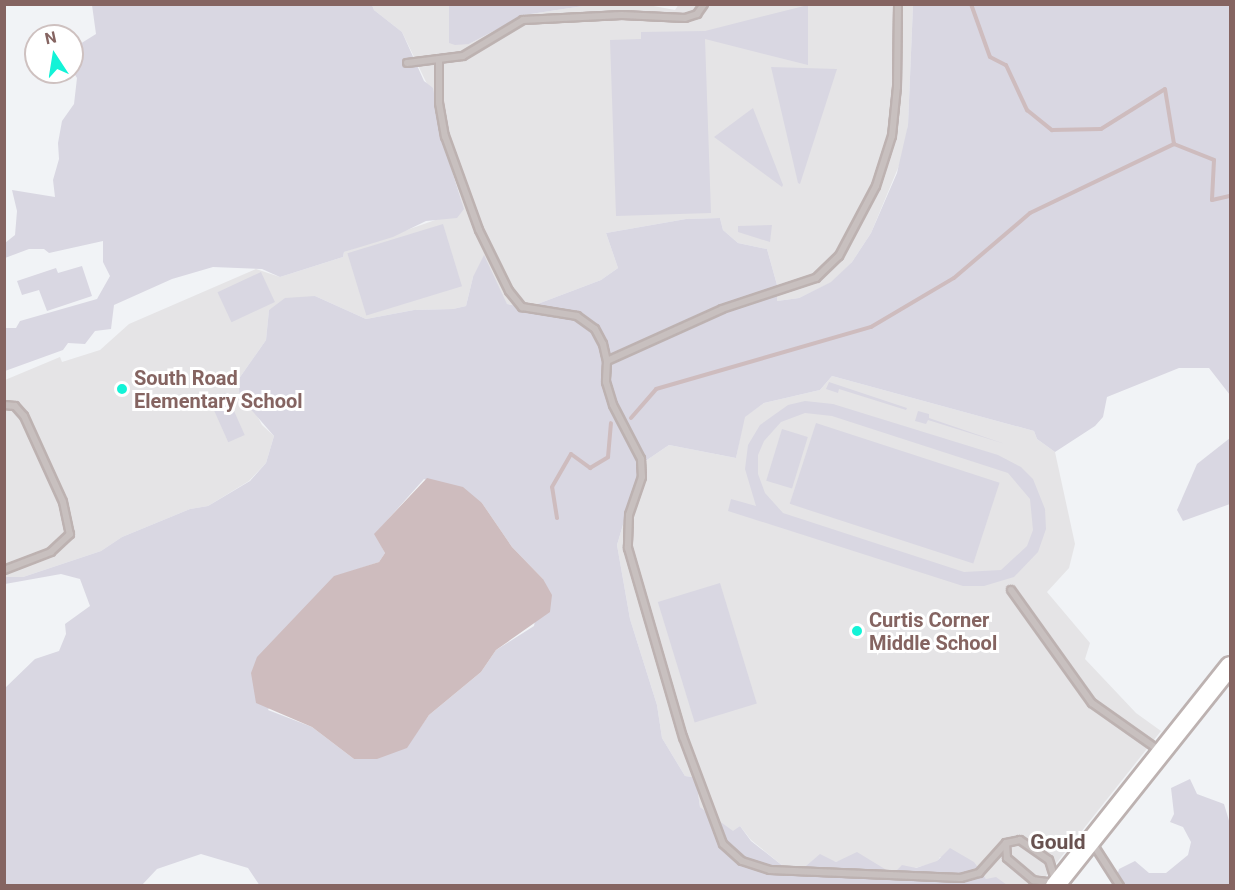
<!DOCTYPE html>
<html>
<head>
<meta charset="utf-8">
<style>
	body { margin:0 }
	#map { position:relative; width:1235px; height:890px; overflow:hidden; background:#f1f3f6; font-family:Roboto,sans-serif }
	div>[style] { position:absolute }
	.built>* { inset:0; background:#e5e4e6 }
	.green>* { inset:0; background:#d9d7e2; transform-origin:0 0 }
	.water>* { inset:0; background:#cebcbe }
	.stream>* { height:4px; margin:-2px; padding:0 2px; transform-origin:2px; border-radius:2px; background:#cebcbe }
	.roads { filter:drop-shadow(2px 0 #bdb2b1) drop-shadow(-2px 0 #bdb2b1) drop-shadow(0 2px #bdb2b1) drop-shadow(0 -2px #bdb2b1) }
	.lane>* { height:6px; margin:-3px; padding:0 3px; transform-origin:3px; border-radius:3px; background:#c8c0bf }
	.secondary>* { height:18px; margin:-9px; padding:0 9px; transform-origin:9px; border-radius:9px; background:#fff }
	.dots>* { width:16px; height:16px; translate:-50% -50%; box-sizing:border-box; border:3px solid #fff; border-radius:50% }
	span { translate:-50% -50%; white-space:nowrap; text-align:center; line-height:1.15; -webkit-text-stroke:6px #fff; paint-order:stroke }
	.poi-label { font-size:20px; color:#856461; font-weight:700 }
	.left { translate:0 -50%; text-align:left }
	.neighbourhood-label { font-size:21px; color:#695250; font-weight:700 }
	.frame { position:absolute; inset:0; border:6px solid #856461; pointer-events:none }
	.north { position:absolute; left:24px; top:24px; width:60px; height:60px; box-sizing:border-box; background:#fff; border:2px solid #cec1c0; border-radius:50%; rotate:348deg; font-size:16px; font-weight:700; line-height:24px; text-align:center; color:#856461 }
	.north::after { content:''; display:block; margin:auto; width:21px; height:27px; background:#13f3d7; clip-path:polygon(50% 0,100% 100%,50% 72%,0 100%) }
</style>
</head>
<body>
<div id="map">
	<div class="built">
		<div style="clip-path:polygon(679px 4px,913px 5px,908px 125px,903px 156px,871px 233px,852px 262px,832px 282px,799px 298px,777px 301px,777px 285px,767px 249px,738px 243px,723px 230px,720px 218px,686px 219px,606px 233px,618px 268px,601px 280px,527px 308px,507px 304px,473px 277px,466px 306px,453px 309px,414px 310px,366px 319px,315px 296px,269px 310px,266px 340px,238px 380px,262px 425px,274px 436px,266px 463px,249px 481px,208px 506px,190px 509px,122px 537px,101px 551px,23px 577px,5px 577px,5px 380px,60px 357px,62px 362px,100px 350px,129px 324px,256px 269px,280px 277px,343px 257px,344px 252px,441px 218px,462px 203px,428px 86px,402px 32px,374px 10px,372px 5px,449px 5px,449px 43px,469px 44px,524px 15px,590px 5px,648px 5px,675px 10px)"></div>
		<div style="clip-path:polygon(832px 376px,1034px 431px,1037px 439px,1055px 452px,1075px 544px,1069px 568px,1047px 592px,1090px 643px,1085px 659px,1136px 713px,1161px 731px,1039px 885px,1007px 885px,986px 879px,975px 867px,940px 857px,937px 862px,893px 874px,848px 858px,836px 862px,817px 857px,801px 870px,788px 870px,751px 840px,740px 826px,733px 832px,700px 807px,697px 786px,692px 777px,685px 776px,662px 738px,657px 705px,630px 619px,617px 545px,641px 464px,669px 445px,736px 458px,744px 417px,764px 403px,820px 390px)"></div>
	</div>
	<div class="green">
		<div style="clip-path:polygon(92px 5px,372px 5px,374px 10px,402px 32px,424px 81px,433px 88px,443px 142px,464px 209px,457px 218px,426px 221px,393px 237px,344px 252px,343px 257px,280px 277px,262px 269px,213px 267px,172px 279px,114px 305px,111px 329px,95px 331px,85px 344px,68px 343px,63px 350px,5px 371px,4px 328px,16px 328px,20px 321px,97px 299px,110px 276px,103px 262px,103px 241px,49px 253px,44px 249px,29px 249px,5px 258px,5px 243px,15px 235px,17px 211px,12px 190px,55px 197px,53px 180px,59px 159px,58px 143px,62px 121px,74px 104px,77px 78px,72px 70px,72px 49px,96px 34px)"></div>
		<div style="clip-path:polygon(449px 5px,449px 4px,590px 5px,524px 15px,469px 44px,455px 45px,449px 43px)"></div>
		<div style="clip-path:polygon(808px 5px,808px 65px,705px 39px,711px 213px,616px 216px,610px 40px,641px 39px,641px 32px,705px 31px)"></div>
		<div style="clip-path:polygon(evenodd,913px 5px,1230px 5px,1230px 395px,1209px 368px,1179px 368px,1107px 397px,1103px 417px,1095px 426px,1055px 452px,1037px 439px,1034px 431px,832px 376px,820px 390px,764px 403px,745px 417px,736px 458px,669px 445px,641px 464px,617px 545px,630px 619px,657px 705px,662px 738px,685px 776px,692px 777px,697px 786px,700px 807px,733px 831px,740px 826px,751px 841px,788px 870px,801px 870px,820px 854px,836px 862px,857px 852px,893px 874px,902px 865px,916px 868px,937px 861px,950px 848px,974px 862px,986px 879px,996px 877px,1007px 885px,260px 886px,248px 868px,201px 854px,157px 869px,142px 885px,5px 886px,5px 688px,35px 659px,59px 651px,66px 634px,65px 624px,90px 606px,80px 579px,61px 574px,5px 584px,5px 577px,23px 577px,101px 551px,122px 537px,190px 509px,208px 506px,250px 481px,266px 463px,274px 436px,240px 397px,238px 380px,266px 340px,269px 310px,285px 298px,315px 296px,366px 319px,414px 310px,453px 309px,466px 306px,473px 277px,484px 255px,507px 304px,527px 308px,601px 280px,618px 268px,606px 233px,686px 219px,720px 218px,723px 230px,738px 243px,767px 249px,777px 285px,777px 301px,799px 298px,831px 282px,852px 262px,871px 233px,897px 173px,908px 125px,913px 5px,424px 479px,482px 503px,512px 547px,543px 579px,534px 626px,496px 650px,481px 672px,429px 715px,406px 748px,354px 759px,312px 727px,268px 710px,334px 577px,379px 562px,385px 553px,375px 534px,424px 479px)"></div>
		<div style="clip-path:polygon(771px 67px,837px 69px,800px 184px,798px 183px)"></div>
		<div style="clip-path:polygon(753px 108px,783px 185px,782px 187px,714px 137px)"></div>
		<div style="left:443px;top:224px;width:65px;height:100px;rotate:73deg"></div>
		<div style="clip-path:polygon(772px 225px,770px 242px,738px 232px,738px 226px)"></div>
		<div style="clip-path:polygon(82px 266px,92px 296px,47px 311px,39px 290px,22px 295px,17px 281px,56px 268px,58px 273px)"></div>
		<div style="left:261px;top:272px;width:33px;height:48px;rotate:65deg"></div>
		<div style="clip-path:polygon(829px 382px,907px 408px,906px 410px,839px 389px,838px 393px,826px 389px)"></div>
		<div style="left:226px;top:393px;width:46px;height:18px;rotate:66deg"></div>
		<div style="clip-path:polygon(evenodd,805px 401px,833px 404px,998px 455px,1021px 467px,1033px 479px,1045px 509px,1046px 529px,1038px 552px,1014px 577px,984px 586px,963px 586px,728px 511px,731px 499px,756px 506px,745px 469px,748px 445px,760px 425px,788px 405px,805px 401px,805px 413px,832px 416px,1008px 473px,1030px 499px,1033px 530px,1027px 546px,1001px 570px,964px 572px,783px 513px,765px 493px,758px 474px,758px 455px,764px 441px,781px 422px,805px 413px)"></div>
		<div style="clip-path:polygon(918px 411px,929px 414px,929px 418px,1005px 444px,928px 420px,926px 424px,915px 421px)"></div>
		<div style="left:816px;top:423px;width:193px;height:85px;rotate:18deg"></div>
		<div style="left:782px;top:429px;width:27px;height:54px;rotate:17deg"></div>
		<div style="clip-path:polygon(1230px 438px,1230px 504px,1183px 521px,1177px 510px,1197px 464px)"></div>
		<div style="left:720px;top:583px;width:126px;height:65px;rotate:73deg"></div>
		<div style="clip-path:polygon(1190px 779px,1197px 794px,1224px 804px,1230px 824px,1230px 885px,1114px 886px,1119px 869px,1135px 861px,1149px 873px,1166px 873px,1188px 855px,1191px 842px,1183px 827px,1170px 822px,1174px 814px,1171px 788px)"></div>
	</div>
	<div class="water">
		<div style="clip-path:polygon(427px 478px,463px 487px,482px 503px,512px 547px,543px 579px,552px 595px,550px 612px,496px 650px,481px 672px,429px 715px,407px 748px,377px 759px,354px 759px,312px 727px,256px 703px,251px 673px,257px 657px,334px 576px,379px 562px,385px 553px,374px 534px)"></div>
	</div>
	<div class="stream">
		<div style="left:971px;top:4px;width:56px;rotate:70.3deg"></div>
		<div style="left:990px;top:57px;width:18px;rotate:27deg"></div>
		<div style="left:1006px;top:65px;width:50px;rotate:65deg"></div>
		<div style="left:1027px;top:110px;width:32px;rotate:39deg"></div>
		<div style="left:1052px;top:130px;width:49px;rotate:-1.2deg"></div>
		<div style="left:1101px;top:129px;width:75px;rotate:-32deg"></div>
		<div style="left:1165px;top:89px;width:56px;rotate:80.7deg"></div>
		<div style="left:631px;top:418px;width:38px;rotate:-49deg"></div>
		<div style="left:656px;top:389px;width:224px;rotate:-16.1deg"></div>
		<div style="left:871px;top:327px;width:96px;rotate:-30.6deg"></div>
		<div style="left:954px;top:278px;width:100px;rotate:-40.5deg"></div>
		<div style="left:1030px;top:213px;width:160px;rotate:-25.6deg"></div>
		<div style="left:1174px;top:144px;width:43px;rotate:21.8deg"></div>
		<div style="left:1214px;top:160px;width:40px;rotate:92.9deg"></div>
		<div style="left:1212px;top:200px;width:18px;rotate:-13deg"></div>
		<div style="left:557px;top:518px;width:31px;rotate:-99deg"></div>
		<div style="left:552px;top:487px;width:38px;rotate:-60deg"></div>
		<div style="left:571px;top:454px;width:24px;rotate:36deg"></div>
		<div style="left:590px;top:468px;width:21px;rotate:-31deg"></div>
		<div style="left:608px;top:457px;width:34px;rotate:-85deg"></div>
	</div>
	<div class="roads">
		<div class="lane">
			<div style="left:439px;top:59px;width:44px;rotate:90deg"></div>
			<div style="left:439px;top:103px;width:34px;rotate:80deg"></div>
			<div style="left:445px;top:136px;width:100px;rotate:70.1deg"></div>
			<div style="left:479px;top:230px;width:68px;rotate:63.8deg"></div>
			<div style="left:509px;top:291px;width:21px;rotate:51deg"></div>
			<div style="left:522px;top:307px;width:56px;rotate:9.3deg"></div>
			<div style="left:577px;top:316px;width:22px;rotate:36deg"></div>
			<div style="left:595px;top:329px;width:17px;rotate:62deg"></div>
			<div style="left:603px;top:344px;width:17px;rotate:77deg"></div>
			<div style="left:607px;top:361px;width:21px;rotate:93deg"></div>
			<div style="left:606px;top:382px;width:24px;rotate:73deg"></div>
			<div style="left:613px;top:405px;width:61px;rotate:62.6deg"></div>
			<div style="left:641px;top:459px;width:18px;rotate:87deg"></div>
			<div style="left:642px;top:477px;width:40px;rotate:108.9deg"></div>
			<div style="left:629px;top:515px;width:33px;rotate:92deg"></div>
			<div style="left:628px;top:548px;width:197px;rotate:73.8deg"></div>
			<div style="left:683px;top:737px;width:114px;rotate:69.5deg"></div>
			<div style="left:723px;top:844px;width:25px;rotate:42deg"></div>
			<div style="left:742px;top:861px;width:29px;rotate:18deg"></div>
			<div style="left:770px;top:870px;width:191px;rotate:2.4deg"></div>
			<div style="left:961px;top:878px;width:19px;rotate:-16deg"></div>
			<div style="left:979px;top:873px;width:40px;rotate:-48deg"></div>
			<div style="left:1006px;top:843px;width:14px;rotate:-12deg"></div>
			<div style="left:1020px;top:840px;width:35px;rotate:35deg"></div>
			<div style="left:1049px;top:860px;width:24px;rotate:73deg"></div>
			<div style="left:1056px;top:883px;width:23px;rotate:-173deg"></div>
			<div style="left:1033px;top:880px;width:34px;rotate:-140deg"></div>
			<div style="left:1007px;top:858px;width:15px;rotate:-94deg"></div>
			<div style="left:407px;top:63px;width:56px;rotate:-7.1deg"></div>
			<div style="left:463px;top:56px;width:70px;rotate:-31deg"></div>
			<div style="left:523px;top:20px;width:99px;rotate:-2.9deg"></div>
			<div style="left:622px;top:15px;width:63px;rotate:2.7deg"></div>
			<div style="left:685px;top:18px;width:13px;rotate:-18deg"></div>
			<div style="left:697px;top:14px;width:12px;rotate:-55deg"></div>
			<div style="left:607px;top:361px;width:126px;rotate:-24.3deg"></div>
			<div style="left:722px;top:309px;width:99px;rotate:-18.3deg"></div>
			<div style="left:816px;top:278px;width:32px;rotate:-44deg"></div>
			<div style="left:839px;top:256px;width:79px;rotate:-62.1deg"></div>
			<div style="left:876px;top:186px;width:52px;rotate:-72.3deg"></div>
			<div style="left:892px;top:136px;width:49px;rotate:-84.2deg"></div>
			<div style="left:897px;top:87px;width:83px;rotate:-89.3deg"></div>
			<div style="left:4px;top:405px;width:11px;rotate:5deg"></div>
			<div style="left:15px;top:406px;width:13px;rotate:48deg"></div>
			<div style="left:24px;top:416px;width:94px;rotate:65.6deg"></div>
			<div style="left:63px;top:502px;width:33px;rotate:78deg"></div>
			<div style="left:70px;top:534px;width:26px;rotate:137deg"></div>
			<div style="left:51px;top:552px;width:50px;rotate:159deg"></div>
			<div style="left:1011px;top:590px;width:139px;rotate:54.4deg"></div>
			<div style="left:1092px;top:703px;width:83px;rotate:35.2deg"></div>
			<div style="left:1093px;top:844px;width:50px;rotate:57.3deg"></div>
		</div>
		<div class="secondary">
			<div style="left:1055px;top:886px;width:281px;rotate:-51.5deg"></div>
		</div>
	</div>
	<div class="dots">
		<div style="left:122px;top:389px;background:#13f3d7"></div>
		<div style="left:857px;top:631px;background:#13f3d7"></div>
	</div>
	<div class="poi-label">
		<span class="left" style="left:134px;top:390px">South Road<br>Elementary School</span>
		<span class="left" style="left:869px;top:632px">Curtis Corner<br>Middle School</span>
	</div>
	<div class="neighbourhood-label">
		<span style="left:1058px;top:842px">Gould</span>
	</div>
	<div class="frame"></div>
	<div class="north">N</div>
</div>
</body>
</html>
